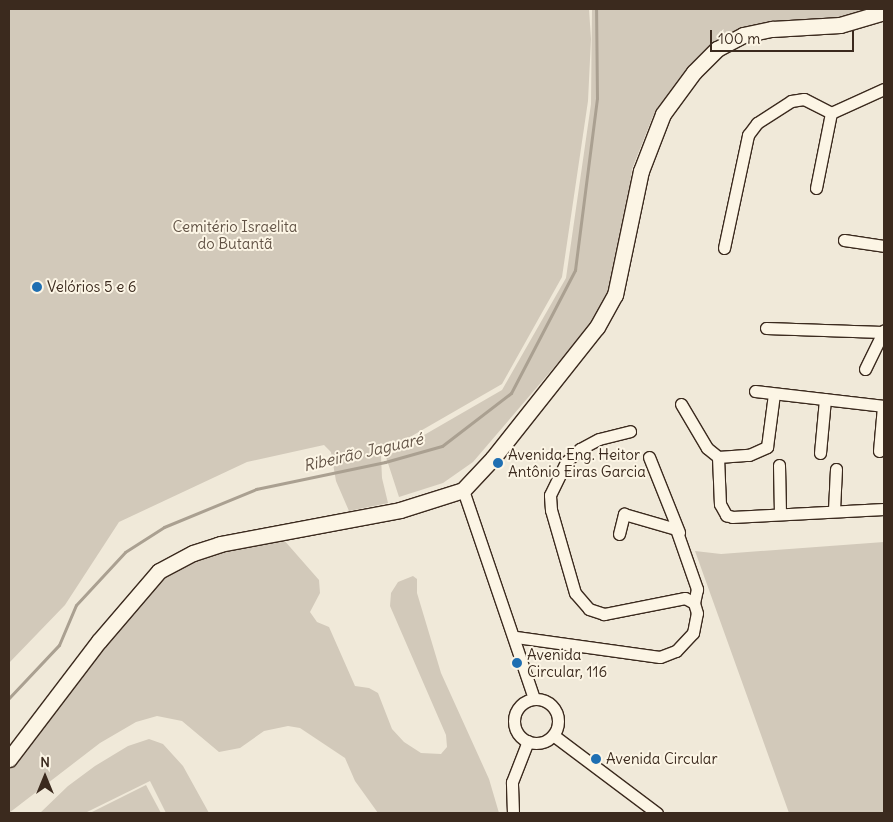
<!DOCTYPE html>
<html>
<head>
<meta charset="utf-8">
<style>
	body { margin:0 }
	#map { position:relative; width:893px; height:822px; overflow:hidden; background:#f0e9d9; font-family:Delius,sans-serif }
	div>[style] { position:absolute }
	.green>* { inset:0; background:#d2c9ba }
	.stream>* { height:3px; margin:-1.5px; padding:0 1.5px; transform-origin:1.5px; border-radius:1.5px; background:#aaa091 }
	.roads { filter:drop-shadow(1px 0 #3b2a1e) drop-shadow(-1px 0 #3b2a1e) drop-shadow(0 1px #3b2a1e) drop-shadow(0 -1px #3b2a1e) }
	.minor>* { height:11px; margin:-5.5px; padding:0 5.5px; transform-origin:5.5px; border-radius:5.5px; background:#fcf5e5 }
	.minor>.ring { margin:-5.5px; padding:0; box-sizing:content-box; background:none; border:11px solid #fcf5e5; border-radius:50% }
	.secondary>* { height:15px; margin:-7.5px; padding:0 7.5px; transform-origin:7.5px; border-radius:7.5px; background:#fcf5e5 }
	.dots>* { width:14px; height:14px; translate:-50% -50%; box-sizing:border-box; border:2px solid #fcf5e5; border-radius:50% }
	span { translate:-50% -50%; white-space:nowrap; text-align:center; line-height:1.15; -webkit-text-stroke:4px #fcf5e5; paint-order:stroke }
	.park-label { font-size:15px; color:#615245 }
	.poi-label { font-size:15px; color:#3b2a1e }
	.left { translate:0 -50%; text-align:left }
	.water-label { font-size:16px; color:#625346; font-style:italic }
	.frame { position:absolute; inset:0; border:10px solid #3b2a1e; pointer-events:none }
	.north { position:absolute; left:20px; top:752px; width:50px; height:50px; -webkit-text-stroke:4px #fcf5e5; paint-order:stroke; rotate:0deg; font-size:14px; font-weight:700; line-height:20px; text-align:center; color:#3b2a1e }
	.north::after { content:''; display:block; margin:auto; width:18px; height:22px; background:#3b2a1e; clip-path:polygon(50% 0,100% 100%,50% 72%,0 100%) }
	.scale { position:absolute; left:710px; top:30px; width:144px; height:22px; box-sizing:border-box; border:2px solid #3b2a1e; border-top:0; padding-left:6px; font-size:15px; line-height:18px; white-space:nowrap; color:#3b2a1e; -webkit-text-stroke:4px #fcf5e5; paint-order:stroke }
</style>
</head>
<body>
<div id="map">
	<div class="green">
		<div style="clip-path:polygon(9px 9px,589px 9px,591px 39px,588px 101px,562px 277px,502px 384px,384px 452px,381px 456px,382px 478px,388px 503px,349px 511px,336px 481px,331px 452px,324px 445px,247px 462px,119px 522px,65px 605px,9px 663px)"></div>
		<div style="clip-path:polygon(592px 9px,876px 9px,841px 24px,789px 28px,728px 46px,687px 73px,653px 116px,632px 169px,618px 275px,592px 323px,473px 462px,443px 483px,399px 497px,386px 457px,502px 390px,566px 278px,591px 104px)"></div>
		<div style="clip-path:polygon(283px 539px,319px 580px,320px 593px,310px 612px,317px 622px,329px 627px,355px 686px,369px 688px,378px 693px,392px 729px,404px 742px,421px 753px,441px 754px,447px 747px,446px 735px,390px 606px,391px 593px,398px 582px,413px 576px,417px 579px,417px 593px,441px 673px,489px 779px,499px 813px,378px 813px,355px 781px,345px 758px,300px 728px,288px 726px,264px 731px,240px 748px,219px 752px,182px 721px,157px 716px,136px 722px,100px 743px,9px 813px,9px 764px,78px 672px,163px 577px,192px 562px,240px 546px)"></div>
		<div style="clip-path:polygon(884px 542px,884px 813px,789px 813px,695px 551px,721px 554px)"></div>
		<div style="clip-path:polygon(149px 739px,163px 744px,183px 766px,209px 813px,166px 813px,150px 781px,85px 813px,40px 813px,68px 786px,95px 766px,128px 746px)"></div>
		<div style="clip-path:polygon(146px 785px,161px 813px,90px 813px)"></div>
	</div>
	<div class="stream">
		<div style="left:9px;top:698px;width:73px;rotate:-46.7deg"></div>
		<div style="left:59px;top:645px;width:43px;rotate:-67deg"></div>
		<div style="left:76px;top:605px;width:72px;rotate:-47.2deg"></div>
		<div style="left:125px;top:552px;width:46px;rotate:-32.7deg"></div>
		<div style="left:164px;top:527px;width:100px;rotate:-22.4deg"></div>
		<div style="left:256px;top:489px;width:132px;rotate:-11.8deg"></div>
		<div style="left:385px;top:462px;width:59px;rotate:-15.7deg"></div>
		<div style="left:442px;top:446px;width:87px;rotate:-37.5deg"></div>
		<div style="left:511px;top:393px;width:139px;rotate:-62.5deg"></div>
		<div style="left:575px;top:270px;width:173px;rotate:-82.7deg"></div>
		<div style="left:597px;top:98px;width:89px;rotate:-90.6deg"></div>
	</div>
	<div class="roads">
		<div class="minor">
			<div style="left:816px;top:188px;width:76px;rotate:-78.7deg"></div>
			<div style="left:844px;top:240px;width:40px;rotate:8.5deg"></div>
			<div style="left:724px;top:248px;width:116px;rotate:-78deg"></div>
			<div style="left:748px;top:135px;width:15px;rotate:-53deg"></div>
			<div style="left:757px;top:123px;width:40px;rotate:-32.9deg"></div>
			<div style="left:791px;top:101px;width:13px;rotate:-9deg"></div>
			<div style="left:804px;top:99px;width:30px;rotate:27deg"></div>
			<div style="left:831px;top:113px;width:58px;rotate:-24.4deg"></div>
			<div style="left:766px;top:328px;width:116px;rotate:2deg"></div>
			<div style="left:865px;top:369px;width:43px;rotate:-64deg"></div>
			<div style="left:755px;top:391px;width:130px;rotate:6.6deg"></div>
			<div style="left:681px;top:404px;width:51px;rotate:59.4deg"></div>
			<div style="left:707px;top:448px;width:14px;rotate:39deg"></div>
			<div style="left:718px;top:457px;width:31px;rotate:-4deg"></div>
			<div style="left:749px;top:455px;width:20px;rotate:-24deg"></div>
			<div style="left:767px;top:447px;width:53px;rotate:-82.5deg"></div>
			<div style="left:879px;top:451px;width:45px;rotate:-84.9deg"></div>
			<div style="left:820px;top:453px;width:54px;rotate:-84.7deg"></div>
			<div style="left:649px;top:457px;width:81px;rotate:68.2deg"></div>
			<div style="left:718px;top:457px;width:47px;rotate:87.6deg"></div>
			<div style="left:720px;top:504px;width:13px;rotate:61deg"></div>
			<div style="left:726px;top:515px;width:6px;rotate:18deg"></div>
			<div style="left:732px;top:517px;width:152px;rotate:-3deg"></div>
			<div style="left:779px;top:465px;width:49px;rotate:88.8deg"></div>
			<div style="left:463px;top:490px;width:220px;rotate:71.2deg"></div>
			<div style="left:834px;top:510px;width:41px;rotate:-87.2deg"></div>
			<div style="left:619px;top:534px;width:21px;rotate:-76deg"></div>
			<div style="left:624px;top:514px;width:54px;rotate:16.1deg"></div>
			<div style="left:676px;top:529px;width:64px;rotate:70.7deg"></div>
			<div style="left:697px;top:589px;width:14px;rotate:102deg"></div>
			<div style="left:516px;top:637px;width:145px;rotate:7.9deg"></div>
			<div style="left:660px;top:657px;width:17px;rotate:-21deg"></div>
			<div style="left:676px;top:651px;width:25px;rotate:-47deg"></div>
			<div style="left:693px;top:633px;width:20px;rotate:-79deg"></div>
			<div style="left:697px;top:613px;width:10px;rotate:-107deg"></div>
			<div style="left:694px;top:603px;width:10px;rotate:-151deg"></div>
			<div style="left:685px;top:598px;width:83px;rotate:168.8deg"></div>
			<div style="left:604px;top:614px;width:16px;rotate:-162deg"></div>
			<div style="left:589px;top:609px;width:21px;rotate:-131deg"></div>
			<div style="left:575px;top:593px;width:86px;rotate:-106.1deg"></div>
			<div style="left:551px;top:510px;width:15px;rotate:-94deg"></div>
			<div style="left:550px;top:495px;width:37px;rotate:-64deg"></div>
			<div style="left:566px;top:462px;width:19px;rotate:-43deg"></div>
			<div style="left:580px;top:449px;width:21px;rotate:-28deg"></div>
			<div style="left:599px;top:439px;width:32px;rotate:-14deg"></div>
			<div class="ring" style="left:514px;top:699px;width:33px;height:33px"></div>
			<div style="left:553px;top:735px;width:130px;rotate:36.9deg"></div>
			<div style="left:513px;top:813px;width:31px;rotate:-92deg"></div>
			<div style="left:512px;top:782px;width:44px;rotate:-68.7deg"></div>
		</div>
		<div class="secondary">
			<div style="left:9px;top:759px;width:148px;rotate:-52.7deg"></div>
			<div style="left:99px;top:641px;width:92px;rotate:-49.4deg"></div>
			<div style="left:159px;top:571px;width:38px;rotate:-28deg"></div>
			<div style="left:193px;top:553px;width:28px;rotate:-18deg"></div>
			<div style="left:220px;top:544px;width:183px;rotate:-10.7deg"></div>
			<div style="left:400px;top:510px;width:66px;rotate:-17.6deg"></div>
			<div style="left:463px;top:490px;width:44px;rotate:-46.8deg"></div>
			<div style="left:493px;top:458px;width:167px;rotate:-51.6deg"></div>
			<div style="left:597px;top:327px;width:37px;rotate:-61deg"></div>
			<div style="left:615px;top:295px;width:127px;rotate:-78.2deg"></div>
			<div style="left:641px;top:171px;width:61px;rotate:-68.9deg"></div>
			<div style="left:663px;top:114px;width:52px;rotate:-53.6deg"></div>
			<div style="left:694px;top:72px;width:33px;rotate:-45deg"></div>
			<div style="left:717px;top:49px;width:30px;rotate:-28deg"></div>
			<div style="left:743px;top:35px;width:30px;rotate:-12deg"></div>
			<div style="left:772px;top:29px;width:68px;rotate:-3.4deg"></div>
			<div style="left:840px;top:25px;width:46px;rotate:-16.5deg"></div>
		</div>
	</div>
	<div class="dots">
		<div style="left:37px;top:287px;background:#1f6fb2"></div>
		<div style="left:498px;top:463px;background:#1f6fb2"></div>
		<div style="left:517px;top:663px;background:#1f6fb2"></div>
		<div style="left:596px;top:759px;background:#1f6fb2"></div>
	</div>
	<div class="park-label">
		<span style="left:235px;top:235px">Cemitério Israelita<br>do Butantã</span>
	</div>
	<div class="poi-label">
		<span class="left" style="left:47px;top:287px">Velórios 5 e 6</span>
		<span class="left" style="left:508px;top:463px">Avenida Eng. Heitor<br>Antônio Eiras Garcia</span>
		<span class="left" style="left:527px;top:663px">Avenida<br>Circular, 116</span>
		<span class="left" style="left:606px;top:759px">Avenida Circular</span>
	</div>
	<div class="water-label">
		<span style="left:363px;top:452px;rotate:-13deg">Ribeirão Jaguaré</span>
	</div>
	<div class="frame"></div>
	<div class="north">N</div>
	<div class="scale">100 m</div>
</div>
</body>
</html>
